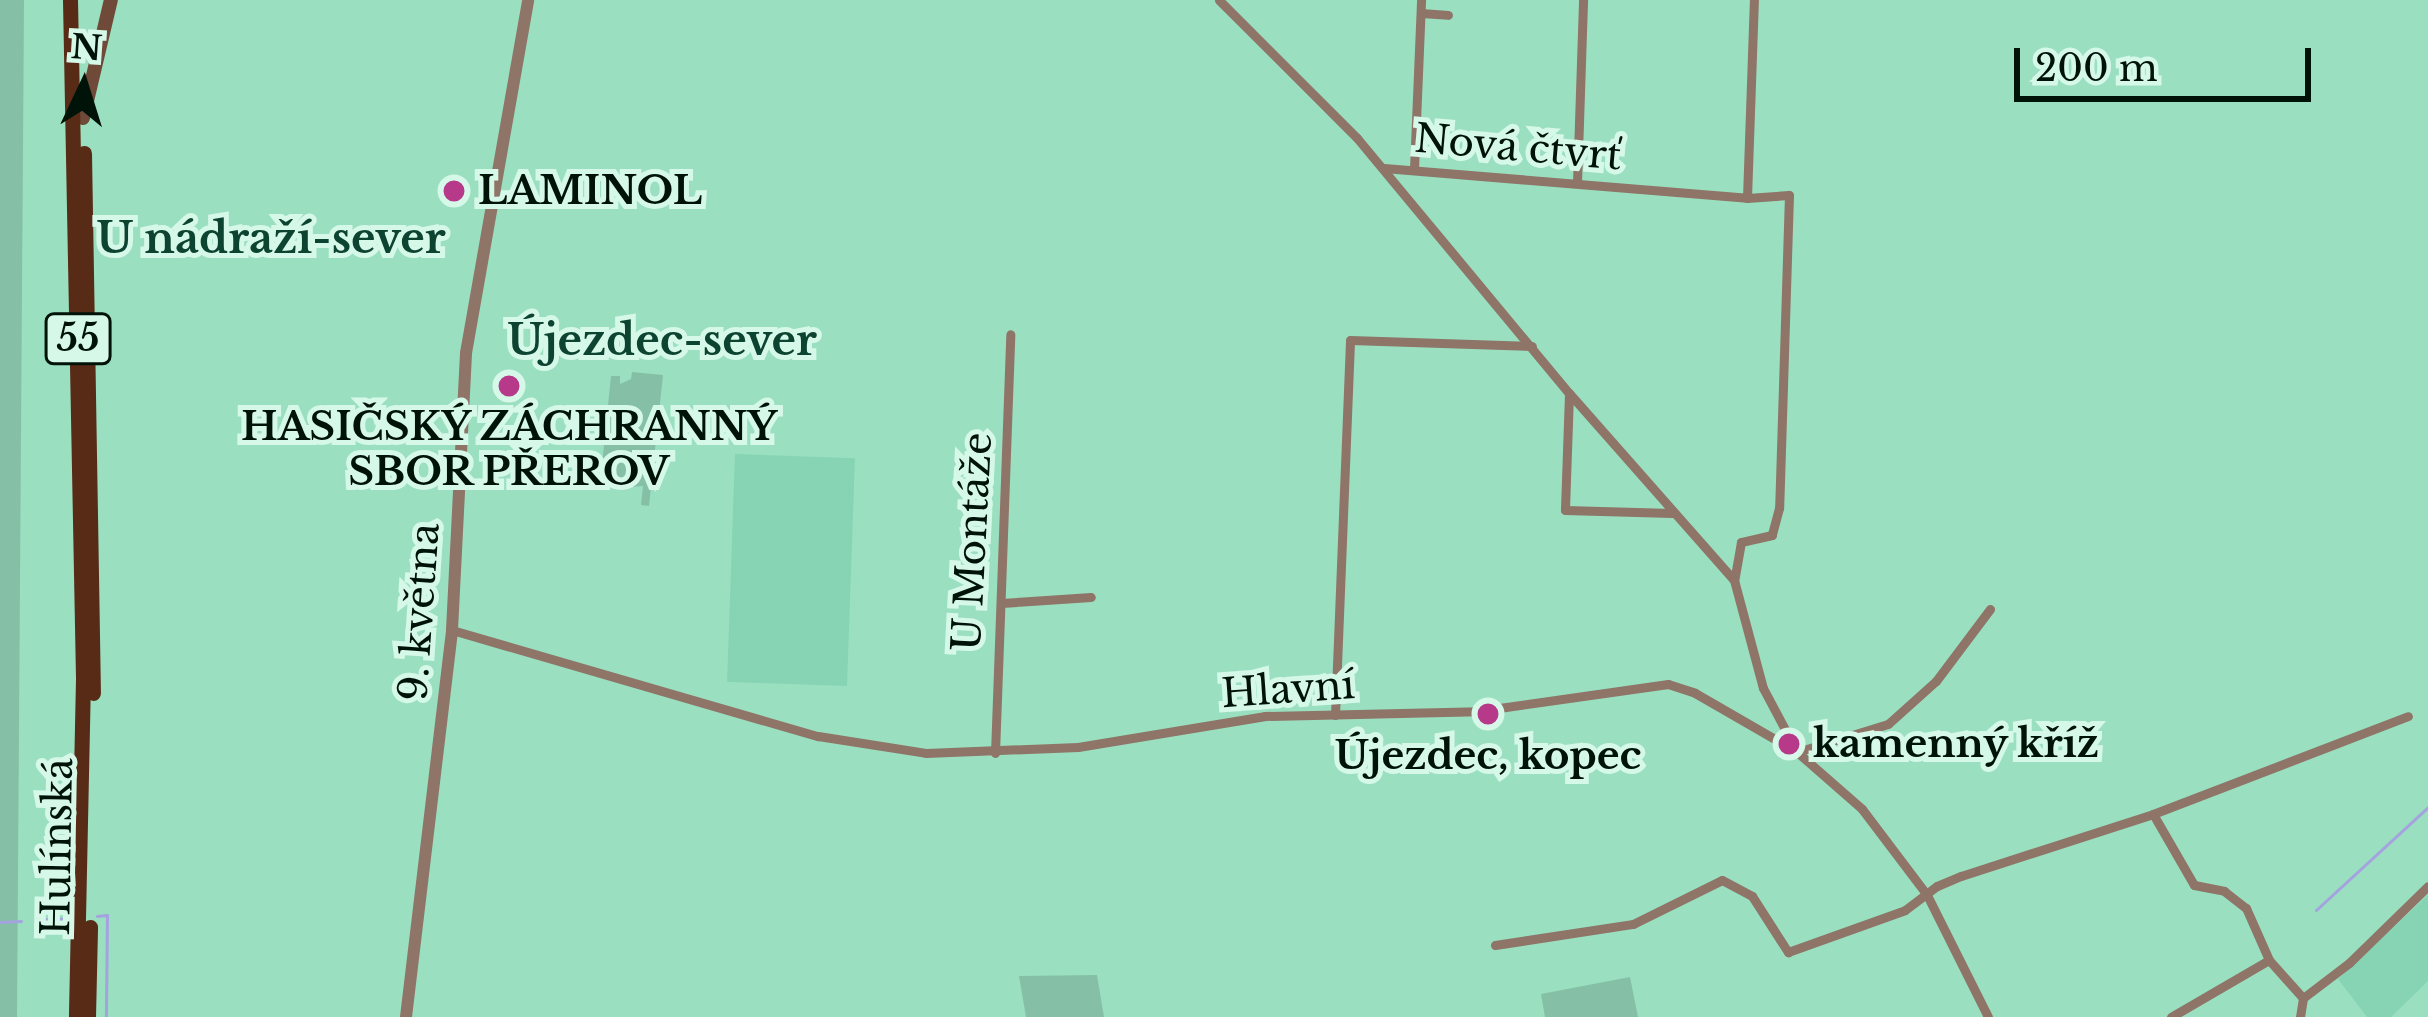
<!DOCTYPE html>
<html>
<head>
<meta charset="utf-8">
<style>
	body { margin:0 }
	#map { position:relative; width:2428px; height:1017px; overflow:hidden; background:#9adfc0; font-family:"Libre Baskerville",serif }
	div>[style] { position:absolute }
	.built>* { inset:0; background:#86d4b3; transform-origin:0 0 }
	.green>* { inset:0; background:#85c0a6 }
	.stream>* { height:3px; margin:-1.5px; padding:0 1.5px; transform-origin:1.5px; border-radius:1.5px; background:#a4a3df }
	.minor>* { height:9px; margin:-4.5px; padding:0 4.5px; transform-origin:4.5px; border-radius:4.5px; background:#8f7468 }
	.tertiary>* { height:12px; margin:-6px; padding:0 6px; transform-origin:6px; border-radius:6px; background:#8f7468 }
	.secondary>* { height:14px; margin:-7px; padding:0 7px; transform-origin:7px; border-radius:7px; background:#6f4a39 }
	.primary>* { height:15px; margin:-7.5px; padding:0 7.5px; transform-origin:7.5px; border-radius:7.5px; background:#582b16 }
	.dots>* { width:33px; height:33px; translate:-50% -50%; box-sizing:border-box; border:6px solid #d6f8e8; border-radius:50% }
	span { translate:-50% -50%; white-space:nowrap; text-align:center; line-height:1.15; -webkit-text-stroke:10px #d6f8e8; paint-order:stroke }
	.shield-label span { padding:3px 9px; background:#d6f8e8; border:3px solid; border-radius:9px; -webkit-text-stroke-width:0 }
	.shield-label { font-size:36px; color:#001309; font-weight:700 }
	.street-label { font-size:39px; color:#001309 }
	.poi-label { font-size:39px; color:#001309; font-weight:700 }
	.left { translate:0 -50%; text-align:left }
	.neighbourhood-label { font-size:42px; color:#0d4431; font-weight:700 }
	.north { position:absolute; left:24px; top:24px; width:120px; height:120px; -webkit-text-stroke:9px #d6f8e8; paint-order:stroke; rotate:4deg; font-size:33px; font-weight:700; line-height:48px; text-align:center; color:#001309 }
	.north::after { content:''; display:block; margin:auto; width:42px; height:54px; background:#001309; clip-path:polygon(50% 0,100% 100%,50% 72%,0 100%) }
	.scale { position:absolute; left:2014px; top:48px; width:297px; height:54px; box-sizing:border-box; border:6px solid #001309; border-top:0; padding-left:15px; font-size:36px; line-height:42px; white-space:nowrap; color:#001309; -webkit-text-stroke:9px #d6f8e8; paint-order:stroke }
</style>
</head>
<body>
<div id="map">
	<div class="built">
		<div style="left:735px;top:454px;width:120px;height:228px;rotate:2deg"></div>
		<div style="clip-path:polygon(2428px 895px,2428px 981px,2391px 1017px,2367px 1017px,2338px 979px)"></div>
	</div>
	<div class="green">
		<div style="clip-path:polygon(0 0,24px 0,17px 1017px,0 1017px)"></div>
		<div style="clip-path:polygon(632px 372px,663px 375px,649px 506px,641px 505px,643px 486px,616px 488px,602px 465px,611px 376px,620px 376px,620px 384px,631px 379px)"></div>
		<div style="clip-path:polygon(1097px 975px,1104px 1017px,1026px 1017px,1019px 976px)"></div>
		<div style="clip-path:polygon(1630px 977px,1638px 1017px,1545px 1017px,1541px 994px)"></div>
	</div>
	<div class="stream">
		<div style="left:2316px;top:910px;width:152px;rotate:-42.6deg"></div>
		<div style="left:97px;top:916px;width:10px;rotate:-6deg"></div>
		<div style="left:107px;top:915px;width:102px;rotate:90.6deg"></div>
		<div style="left:35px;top:920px;width:38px;rotate:-3deg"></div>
		<div style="left:0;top:922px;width:21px;rotate:-3deg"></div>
	</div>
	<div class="minor">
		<div style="left:1219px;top:0;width:195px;rotate:45deg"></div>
		<div style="left:1357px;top:138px;width:332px;rotate:50.3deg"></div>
		<div style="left:1569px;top:393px;width:249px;rotate:48.6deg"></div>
		<div style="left:1421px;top:13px;width:27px;rotate:4deg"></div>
		<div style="left:1384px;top:168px;width:364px;rotate:4.7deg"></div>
		<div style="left:1747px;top:198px;width:42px;rotate:-4.1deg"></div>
		<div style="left:1789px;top:195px;width:313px;rotate:91.8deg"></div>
		<div style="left:1779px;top:508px;width:28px;rotate:105deg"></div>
		<div style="left:1772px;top:535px;width:32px;rotate:167deg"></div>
		<div style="left:1741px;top:542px;width:39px;rotate:100deg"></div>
		<div style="left:1734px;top:580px;width:112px;rotate:75deg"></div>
		<div style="left:1763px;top:688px;width:72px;rotate:62deg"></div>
		<div style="left:1797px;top:752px;width:95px;rotate:-17.1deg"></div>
		<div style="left:1888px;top:724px;width:64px;rotate:-41.9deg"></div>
		<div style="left:1936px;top:681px;width:90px;rotate:-53.1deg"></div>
		<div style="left:1414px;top:169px;width:169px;rotate:-87.6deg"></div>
		<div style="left:1577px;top:183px;width:183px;rotate:-88.1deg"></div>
		<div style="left:1747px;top:198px;width:198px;rotate:-88deg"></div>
		<div style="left:1569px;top:394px;width:116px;rotate:92deg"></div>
		<div style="left:1565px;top:510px;width:107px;rotate:1.6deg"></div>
		<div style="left:1001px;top:603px;width:90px;rotate:-3.8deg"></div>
		<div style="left:452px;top:630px;width:381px;rotate:16.2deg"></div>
		<div style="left:818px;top:736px;width:109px;rotate:8.9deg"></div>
		<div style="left:926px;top:753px;width:152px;rotate:-2.3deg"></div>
		<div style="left:1078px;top:747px;width:190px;rotate:-9.4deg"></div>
		<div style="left:1265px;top:716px;width:213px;rotate:-1.3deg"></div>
		<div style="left:1478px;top:711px;width:192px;rotate:-8.1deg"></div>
		<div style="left:1668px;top:684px;width:28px;rotate:18deg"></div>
		<div style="left:1695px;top:693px;width:118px;rotate:30deg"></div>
		<div style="left:1797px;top:752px;width:86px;rotate:41.2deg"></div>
		<div style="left:1862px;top:809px;width:108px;rotate:52.9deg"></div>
		<div style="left:1927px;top:895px;width:136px;rotate:63.4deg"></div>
		<div style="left:1335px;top:715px;width:375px;rotate:-87.7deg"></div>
		<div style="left:1350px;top:340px;width:182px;rotate:1.9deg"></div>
		<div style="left:995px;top:753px;width:419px;rotate:-87.9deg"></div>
		<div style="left:2153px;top:814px;width:82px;rotate:60deg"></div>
		<div style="left:2194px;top:885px;width:31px;rotate:11deg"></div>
		<div style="left:2224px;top:891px;width:28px;rotate:38deg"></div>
		<div style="left:2246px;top:908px;width:57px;rotate:66.1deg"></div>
		<div style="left:2269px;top:960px;width:51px;rotate:48.2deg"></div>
		<div style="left:1495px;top:945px;width:140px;rotate:-8.7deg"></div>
		<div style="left:1633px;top:924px;width:99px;rotate:-26.3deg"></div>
		<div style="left:1722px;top:880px;width:34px;rotate:28deg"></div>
		<div style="left:1752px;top:896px;width:67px;rotate:57.3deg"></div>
		<div style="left:1788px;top:952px;width:124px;rotate:-19.7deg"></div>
		<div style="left:1905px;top:910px;width:40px;rotate:-37deg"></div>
		<div style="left:1937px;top:886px;width:26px;rotate:-23deg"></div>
		<div style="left:1961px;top:876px;width:202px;rotate:-17.9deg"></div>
		<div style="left:2153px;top:814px;width:273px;rotate:-21deg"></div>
		<div style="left:2303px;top:998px;width:58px;rotate:-37.3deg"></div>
		<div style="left:2349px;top:963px;width:110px;rotate:-44.3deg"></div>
		<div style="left:2171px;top:1017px;width:113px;rotate:-30.2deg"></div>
		<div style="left:2300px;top:1017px;width:19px;rotate:-81deg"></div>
	</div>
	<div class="tertiary">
		<div style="left:406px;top:1017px;width:390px;rotate:-83.2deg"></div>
		<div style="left:452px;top:630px;width:277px;rotate:-87.1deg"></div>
		<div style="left:466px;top:353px;width:358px;rotate:-80deg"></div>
	</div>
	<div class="secondary">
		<div style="left:83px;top:118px;width:121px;rotate:-76.7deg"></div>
	</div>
	<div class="primary">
		<div style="left:70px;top:0;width:679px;rotate:88.9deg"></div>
		<div style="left:83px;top:679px;width:338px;rotate:91.2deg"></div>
		<div style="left:84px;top:153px;width:540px;rotate:89.05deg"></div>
		<div style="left:88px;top:1017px;width:90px;rotate:-88.7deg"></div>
	</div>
	<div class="dots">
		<div style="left:454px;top:191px;background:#b6398a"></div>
		<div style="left:509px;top:386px;background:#b6398a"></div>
		<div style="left:1488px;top:714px;background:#b6398a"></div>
		<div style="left:1789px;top:744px;background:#b6398a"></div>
	</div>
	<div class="shield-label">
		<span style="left:78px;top:339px">55</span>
	</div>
	<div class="street-label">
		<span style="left:1518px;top:148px;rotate:5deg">Nová čtvrť</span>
		<span style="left:973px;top:542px;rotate:-87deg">U Montáže</span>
		<span style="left:420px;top:612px;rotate:-86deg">9. května</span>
		<span style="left:1288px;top:690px;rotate:-4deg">Hlavní</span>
		<span style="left:58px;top:847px;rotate:-89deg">Hulínská</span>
	</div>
	<div class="poi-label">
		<span class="left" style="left:478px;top:191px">LAMINOL</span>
		<span style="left:509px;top:450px">HASIČSKÝ ZÁCHRANNÝ<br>SBOR PŘEROV</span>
		<span class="left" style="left:1813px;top:744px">kamenný kříž</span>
		<span style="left:1488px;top:756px">Újezdec, kopec</span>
	</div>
	<div class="neighbourhood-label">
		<span style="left:271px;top:238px">U nádraží-sever</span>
		<span style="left:662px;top:340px">Újezdec-sever</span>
	</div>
	<div class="north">N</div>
	<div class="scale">200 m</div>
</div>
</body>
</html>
